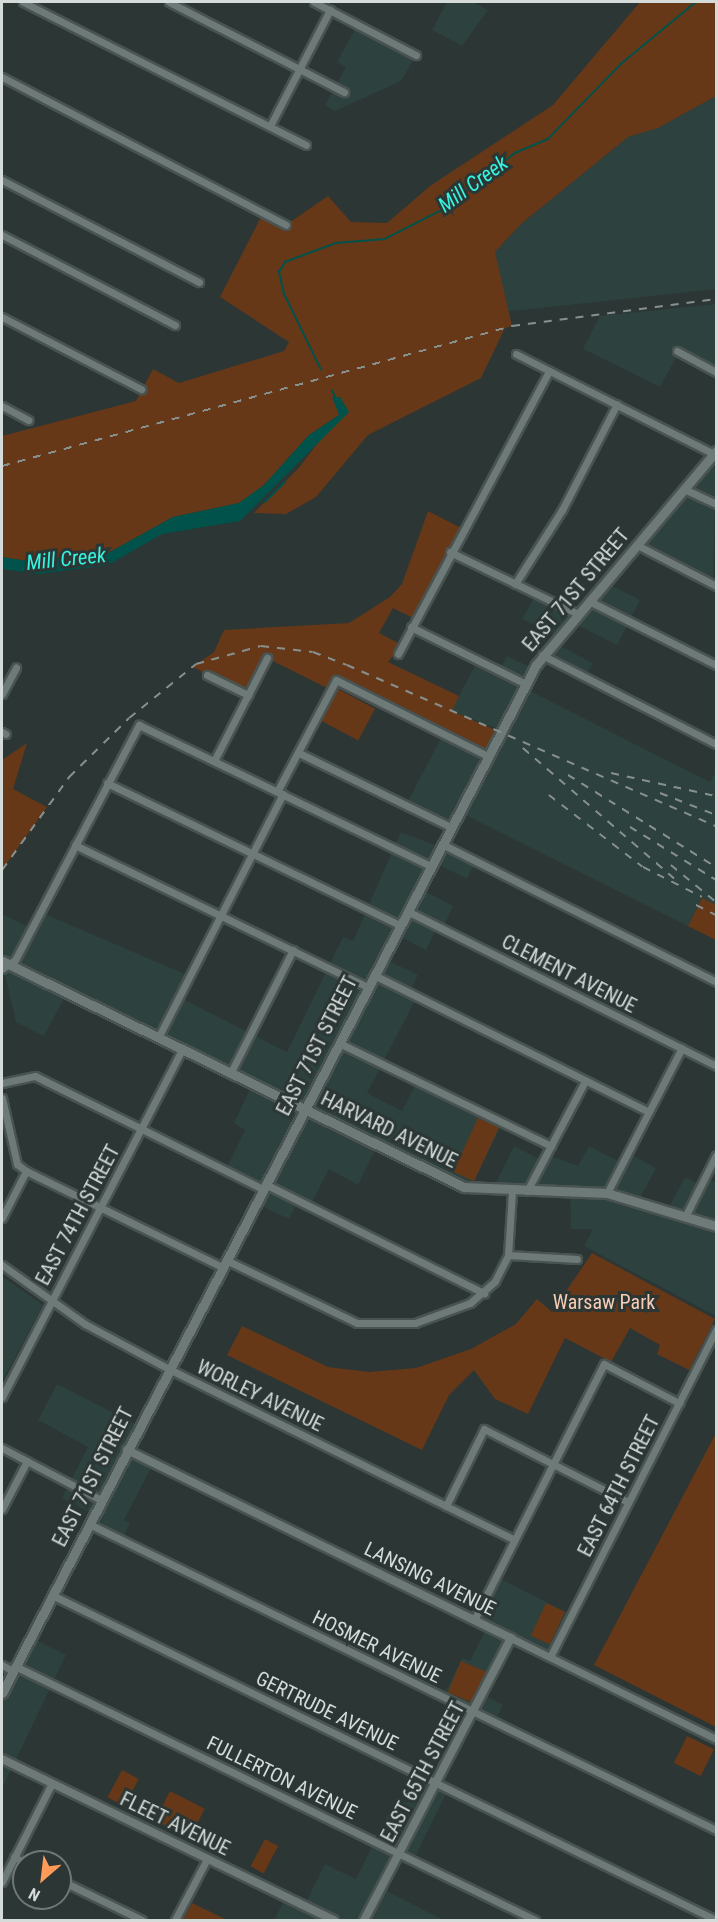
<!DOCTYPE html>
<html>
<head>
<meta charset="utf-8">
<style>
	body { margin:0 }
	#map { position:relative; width:718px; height:1922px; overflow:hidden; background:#2b3635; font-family:"Roboto Condensed",sans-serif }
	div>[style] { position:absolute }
	.built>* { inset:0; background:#2d413e; transform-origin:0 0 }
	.green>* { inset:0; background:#663817; transform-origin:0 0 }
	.water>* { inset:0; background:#01524a }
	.stream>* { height:1.5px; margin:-0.75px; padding:0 0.75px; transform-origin:0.75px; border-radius:0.75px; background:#01524a }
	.roads { filter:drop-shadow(2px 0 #495351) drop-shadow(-2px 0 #495351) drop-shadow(0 2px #495351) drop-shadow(0 -2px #495351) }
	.minor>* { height:7px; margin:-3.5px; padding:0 3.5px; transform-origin:3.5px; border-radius:3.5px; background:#6d7a78 }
	.tertiary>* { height:8px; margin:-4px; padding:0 4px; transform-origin:4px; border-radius:4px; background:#6d7a78 }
	.secondary>* { height:9px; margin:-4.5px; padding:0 4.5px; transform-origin:4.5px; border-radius:4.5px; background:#6d7a78 }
	.rail>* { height:1.5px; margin-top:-0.75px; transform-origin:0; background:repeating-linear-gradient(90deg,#88908f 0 8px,transparent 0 16px) }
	span { translate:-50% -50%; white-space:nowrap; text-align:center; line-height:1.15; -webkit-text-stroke:6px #2b3635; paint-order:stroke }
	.street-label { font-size:20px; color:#d4dbd9 }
	.park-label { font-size:20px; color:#f7cdb4 }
	.water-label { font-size:21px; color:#35f5e0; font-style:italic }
	.frame { position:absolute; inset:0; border:3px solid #d4dbd9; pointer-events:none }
	.north { position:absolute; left:12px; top:1850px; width:60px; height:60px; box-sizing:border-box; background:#2b3635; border:2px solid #6f7877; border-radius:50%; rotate:208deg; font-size:16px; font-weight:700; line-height:24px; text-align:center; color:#d4dbd9 }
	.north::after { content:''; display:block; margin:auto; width:21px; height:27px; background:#fe9b58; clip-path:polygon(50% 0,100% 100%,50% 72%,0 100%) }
</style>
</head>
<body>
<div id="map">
	<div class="built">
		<div style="clip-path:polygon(447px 2px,473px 2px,488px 10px,462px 46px,432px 30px)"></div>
		<div style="clip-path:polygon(358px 24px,416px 55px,401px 81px,335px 111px,325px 105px,346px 67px,337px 62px)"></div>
		<div style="clip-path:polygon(716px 96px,716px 289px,504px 312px,494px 253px,521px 224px,628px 137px,658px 128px)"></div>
		<div style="clip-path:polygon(716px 304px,716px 372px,679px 352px,660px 387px,583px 349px,600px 316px)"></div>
		<div style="clip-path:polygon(706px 463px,716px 468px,713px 584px,637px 545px)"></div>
		<div style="clip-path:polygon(605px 582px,640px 600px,617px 645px,571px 622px,558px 637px,522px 619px,536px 594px,578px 614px)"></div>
		<div style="left:553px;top:642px;width:45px;height:17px;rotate:28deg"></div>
		<div style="clip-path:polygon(507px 656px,534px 669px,524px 688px,710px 782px,716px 771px,716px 905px,702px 898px,688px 926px,459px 812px,451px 827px,406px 805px,443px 734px,488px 756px,501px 730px,451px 711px,478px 660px,499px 670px)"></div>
		<div style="clip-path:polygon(401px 832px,476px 861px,467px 879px,433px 862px,419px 888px,453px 906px,443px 928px,438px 926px,426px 950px,395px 934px,383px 958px,418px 975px,409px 993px,417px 997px,367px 1093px,402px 1111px,417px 1081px,502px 1123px,471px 1188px,378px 1144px,358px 1185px,329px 1169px,308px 1210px,296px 1205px,289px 1219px,255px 1203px,262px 1189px,225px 1171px,245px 1130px,234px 1123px,253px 1083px,67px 993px,44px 1036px,16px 1022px,2px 961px,2px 904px,2px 914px,31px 928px,40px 912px,180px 972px,190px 977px,179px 997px,287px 1052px,343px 937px,353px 941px)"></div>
		<div style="clip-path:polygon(514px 1146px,543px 1161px,546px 1154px,578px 1166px,589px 1146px,622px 1163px,628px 1153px,656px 1168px,638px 1202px,667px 1211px,685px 1177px,701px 1185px,707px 1177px,716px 1183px,716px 1316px,584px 1246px,593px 1229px,571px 1229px,570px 1192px,493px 1189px)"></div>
		<div style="clip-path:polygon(2px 1276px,43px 1305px,2px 1382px)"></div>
		<div style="clip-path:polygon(57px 1384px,140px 1426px,127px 1450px,154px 1462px,124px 1520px,130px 1523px,122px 1540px,89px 1524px,93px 1514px,62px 1498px,88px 1447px,38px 1420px)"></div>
		<div style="clip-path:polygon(495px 1576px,572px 1615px,550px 1657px,511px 1638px,482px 1694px,503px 1705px,494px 1723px,473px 1712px,459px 1740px,442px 1731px,456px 1704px,443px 1697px,462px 1658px,470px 1661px,487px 1627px,474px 1620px)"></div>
		<div style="clip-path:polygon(30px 1637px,66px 1655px,2px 1789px,2px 1693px)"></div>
		<div style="clip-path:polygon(421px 1776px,448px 1790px,413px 1861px,398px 1854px,381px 1888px,443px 1920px,274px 1920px,286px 1897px,304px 1906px,325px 1864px,356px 1879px,396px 1798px,407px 1803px)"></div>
	</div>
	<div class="green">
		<div style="clip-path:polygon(640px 2px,716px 2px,716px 96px,658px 128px,628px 137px,521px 224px,495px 252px,512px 326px,505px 328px,481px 378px,368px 435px,316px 497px,286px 514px,254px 513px,298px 469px,339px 415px,309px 435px,264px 485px,239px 503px,173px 517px,108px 553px,27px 561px,2px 557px,2px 436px,136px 401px,153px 369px,179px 383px,284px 351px,289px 342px,220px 297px,263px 213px,286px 225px,328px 196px,351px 222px,387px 223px,430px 186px,553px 105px)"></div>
		<div style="clip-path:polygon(428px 511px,463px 529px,415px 619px,393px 608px,379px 633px,402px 645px,388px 662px,459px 696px,452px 711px,500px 732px,488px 756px,337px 680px,331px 690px,267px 658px,248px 695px,193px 667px,214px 652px,224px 630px,349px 623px,390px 597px,402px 584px)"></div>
		<div style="left:338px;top:689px;width:42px;height:36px;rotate:28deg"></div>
		<div style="clip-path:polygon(27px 743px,13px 789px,47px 807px,2px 870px,2px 760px)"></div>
		<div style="clip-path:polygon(702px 898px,716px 905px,716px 940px,688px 926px)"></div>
		<div style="left:478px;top:1118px;width:23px;height:59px;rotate:25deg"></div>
		<div style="clip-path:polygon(592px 1253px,715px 1319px,689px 1370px,657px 1354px,660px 1345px,630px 1328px,611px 1362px,565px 1338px,528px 1414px,495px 1399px,474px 1370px,449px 1395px,422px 1450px,227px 1355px,242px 1326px,328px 1367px,369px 1372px,416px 1368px,471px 1349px,516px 1324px,537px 1299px,552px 1312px)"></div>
		<div style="clip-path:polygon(716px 1433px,716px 1727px,594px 1665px)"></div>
		<div style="left:546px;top:1603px;width:21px;height:36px;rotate:25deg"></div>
		<div style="left:461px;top:1661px;width:28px;height:34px;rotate:23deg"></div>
		<div style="left:687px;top:1736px;width:30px;height:30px;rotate:26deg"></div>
		<div style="left:122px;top:1770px;width:19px;height:31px;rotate:28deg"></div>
		<div style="left:170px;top:1791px;width:39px;height:33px;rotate:27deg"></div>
		<div style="left:265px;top:1839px;width:15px;height:31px;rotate:28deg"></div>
		<div style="clip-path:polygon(192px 1903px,227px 1920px,183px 1920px)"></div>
	</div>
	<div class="water">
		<div style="clip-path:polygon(332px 397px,340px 397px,349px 412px,240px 521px,162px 534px,108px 565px,38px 574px,2px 569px,2px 557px,27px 561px,108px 553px,173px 517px,239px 503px,264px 485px,309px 435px,339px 415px)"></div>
	</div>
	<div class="stream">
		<div style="left:321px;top:370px;width:85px;rotate:-116deg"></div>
		<div style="left:284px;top:294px;width:23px;rotate:-103deg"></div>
		<div style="left:279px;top:272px;width:12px;rotate:-59deg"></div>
		<div style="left:285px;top:262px;width:54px;rotate:-20.4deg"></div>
		<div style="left:336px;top:243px;width:49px;rotate:-4.7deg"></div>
		<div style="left:385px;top:239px;width:64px;rotate:-27deg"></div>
		<div style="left:442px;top:210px;width:93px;rotate:-38deg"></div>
		<div style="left:515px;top:153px;width:36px;rotate:-23deg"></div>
		<div style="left:548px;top:139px;width:106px;rotate:-45.8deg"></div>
		<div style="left:622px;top:63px;width:96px;rotate:-39.5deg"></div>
		<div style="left:332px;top:390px;width:9px;rotate:63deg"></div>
		<div style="left:265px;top:502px;width:28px;rotate:-45deg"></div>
	</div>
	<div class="roads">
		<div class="minor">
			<div style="left:23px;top:2px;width:317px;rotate:26.8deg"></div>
			<div style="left:169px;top:2px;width:197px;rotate:27.2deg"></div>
			<div style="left:314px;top:2px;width:115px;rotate:27.5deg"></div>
			<div style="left:2px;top:77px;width:320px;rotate:27.5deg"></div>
			<div style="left:270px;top:126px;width:131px;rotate:-62.7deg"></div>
			<div style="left:2px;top:180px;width:222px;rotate:27.4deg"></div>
			<div style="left:2px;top:235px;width:195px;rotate:27.5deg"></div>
			<div style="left:2px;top:317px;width:157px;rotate:27.4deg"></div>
			<div style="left:677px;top:351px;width:44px;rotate:28.3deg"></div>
			<div style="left:516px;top:354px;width:222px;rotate:26.8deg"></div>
			<div style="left:2px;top:406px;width:30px;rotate:28deg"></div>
			<div style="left:684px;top:489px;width:35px;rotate:25deg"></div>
			<div style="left:637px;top:545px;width:89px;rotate:27.4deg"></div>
			<div style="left:450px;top:552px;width:142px;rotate:25.8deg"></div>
			<div style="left:515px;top:584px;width:88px;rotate:-57.6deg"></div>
			<div style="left:562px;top:510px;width:119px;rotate:-62.6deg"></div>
			<div style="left:589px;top:601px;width:142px;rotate:26.7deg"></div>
			<div style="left:411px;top:627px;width:128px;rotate:26.4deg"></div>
			<div style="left:398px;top:654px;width:321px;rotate:-61.9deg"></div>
			<div style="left:542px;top:655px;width:195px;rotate:27.1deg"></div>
			<div style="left:207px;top:675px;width:46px;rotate:26deg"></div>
			<div style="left:2px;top:694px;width:30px;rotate:-62deg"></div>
			<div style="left:2px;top:732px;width:4px;rotate:27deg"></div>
			<div style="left:299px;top:753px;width:169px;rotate:26deg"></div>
			<div style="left:215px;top:759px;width:114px;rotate:-62.8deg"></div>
			<div style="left:107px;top:783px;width:325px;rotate:25.9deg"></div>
			<div style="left:278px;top:790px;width:124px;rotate:-62.2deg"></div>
			<div style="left:336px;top:680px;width:170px;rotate:26.6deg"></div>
			<div style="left:442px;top:844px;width:307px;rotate:26.7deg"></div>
			<div style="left:75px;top:845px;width:325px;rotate:25.9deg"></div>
			<div style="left:407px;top:911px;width:346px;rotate:26.6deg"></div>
			<div style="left:2px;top:969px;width:16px;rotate:-35deg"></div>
			<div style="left:15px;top:960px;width:266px;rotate:-62.2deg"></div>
			<div style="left:139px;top:725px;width:324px;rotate:25.8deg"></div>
			<div style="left:374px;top:975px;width:307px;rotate:26.5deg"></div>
			<div style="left:159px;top:1036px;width:272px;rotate:-62.9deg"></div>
			<div style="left:339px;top:1043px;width:236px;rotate:25.9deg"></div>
			<div style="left:231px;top:1072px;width:137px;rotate:-63.1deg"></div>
			<div style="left:2px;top:1083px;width:34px;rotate:-12deg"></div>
			<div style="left:35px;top:1076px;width:254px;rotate:26.4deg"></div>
			<div style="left:2px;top:1098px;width:68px;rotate:77.2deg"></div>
			<div style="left:17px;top:1164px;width:11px;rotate:38deg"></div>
			<div style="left:26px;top:1171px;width:218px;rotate:26.1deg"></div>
			<div style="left:265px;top:1184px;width:245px;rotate:26.5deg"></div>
			<div style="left:527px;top:1191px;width:124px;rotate:-62.2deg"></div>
			<div style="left:607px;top:1193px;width:163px;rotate:-62.7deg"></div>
			<div style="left:685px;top:1217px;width:69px;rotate:-63.4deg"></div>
			<div style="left:2px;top:1218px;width:53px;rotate:-62.9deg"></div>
			<div style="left:508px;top:1255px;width:69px;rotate:3.3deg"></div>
			<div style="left:226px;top:1260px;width:145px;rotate:25.7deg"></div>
			<div style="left:357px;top:1323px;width:58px"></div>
			<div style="left:415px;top:1323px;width:59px;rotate:-20deg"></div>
			<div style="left:470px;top:1303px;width:33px;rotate:-41deg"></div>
			<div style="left:495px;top:1281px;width:29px;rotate:-63deg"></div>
			<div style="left:508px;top:1255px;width:64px;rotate:-86.4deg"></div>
			<div style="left:2px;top:1265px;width:102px;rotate:35.4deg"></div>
			<div style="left:85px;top:1324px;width:95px;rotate:28.2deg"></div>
			<div style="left:169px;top:1369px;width:384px;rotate:26.3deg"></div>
			<div style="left:2px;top:1397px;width:393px;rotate:-62.6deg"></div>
			<div style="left:2px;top:1448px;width:112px;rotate:27.7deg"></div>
			<div style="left:446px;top:1506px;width:86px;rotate:-63.7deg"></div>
			<div style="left:484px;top:1429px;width:161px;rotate:26.9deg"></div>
			<div style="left:2px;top:1509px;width:54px;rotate:-62.5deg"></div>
			<div style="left:89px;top:1524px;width:698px;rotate:26.01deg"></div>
			<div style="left:52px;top:1595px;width:739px;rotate:26.08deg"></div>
			<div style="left:474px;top:1620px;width:287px;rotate:-63.1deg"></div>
			<div style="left:604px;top:1364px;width:85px;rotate:27.5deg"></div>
			<div style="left:511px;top:1638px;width:229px;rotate:26.2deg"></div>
			<div style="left:550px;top:1657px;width:367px;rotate:-63.1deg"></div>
			<div style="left:2px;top:1665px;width:13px;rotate:29deg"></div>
			<div style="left:15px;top:1666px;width:579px;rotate:26.03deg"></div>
			<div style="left:14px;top:1857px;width:11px;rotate:27deg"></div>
			<div style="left:60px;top:1880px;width:91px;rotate:26deg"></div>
			<div style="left:2px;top:1882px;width:111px;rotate:-63.2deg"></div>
			<div style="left:175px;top:1920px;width:69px;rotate:-62.3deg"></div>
		</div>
		<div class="tertiary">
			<div style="left:127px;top:1450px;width:428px;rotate:26.1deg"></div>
			<div style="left:511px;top:1638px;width:318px;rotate:117.5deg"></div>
			<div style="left:2px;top:1759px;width:369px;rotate:25.9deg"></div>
		</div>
		<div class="secondary">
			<div style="left:2px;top:961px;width:514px;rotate:26.07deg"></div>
			<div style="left:464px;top:1187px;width:143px;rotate:2.4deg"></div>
			<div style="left:607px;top:1193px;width:114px;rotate:16.8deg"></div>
			<div style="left:2px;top:1693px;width:1158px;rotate:-62.55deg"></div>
			<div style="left:536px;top:665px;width:280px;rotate:-49.9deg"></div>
		</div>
	</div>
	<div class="rail">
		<div style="left:2px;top:466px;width:529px;rotate:-15.35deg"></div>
		<div style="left:512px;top:326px;width:206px;rotate:-7.5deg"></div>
		<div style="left:523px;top:748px;width:201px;rotate:40.8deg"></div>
		<div style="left:611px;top:773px;width:107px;rotate:12.4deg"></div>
		<div style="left:568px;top:775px;width:174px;rotate:31.9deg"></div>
		<div style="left:660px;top:793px;width:60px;rotate:21.4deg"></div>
		<div style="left:549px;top:795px;width:118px;rotate:37.5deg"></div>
		<div style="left:643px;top:867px;width:66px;rotate:27deg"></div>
		<div style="left:630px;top:827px;width:101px;rotate:31.6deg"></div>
		<div style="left:671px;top:865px;width:58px;rotate:39.4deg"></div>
		<div style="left:2px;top:870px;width:115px;rotate:-54.2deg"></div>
		<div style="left:69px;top:777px;width:84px;rotate:-44.5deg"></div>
		<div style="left:129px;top:718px;width:86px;rotate:-38.9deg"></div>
		<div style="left:196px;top:664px;width:67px;rotate:-15.5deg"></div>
		<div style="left:261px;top:646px;width:52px;rotate:6.6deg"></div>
		<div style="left:313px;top:652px;width:36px;rotate:21deg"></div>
		<div style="left:347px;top:665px;width:403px;rotate:23.6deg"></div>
		<div style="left:696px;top:905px;width:22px;rotate:27deg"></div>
	</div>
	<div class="street-label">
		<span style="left:576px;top:590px;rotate:-50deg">EAST 71ST STREET</span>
		<span style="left:569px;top:974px;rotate:27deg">CLEMENT AVENUE</span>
		<span style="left:317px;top:1046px;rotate:-63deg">EAST 71ST STREET</span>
		<span style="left:389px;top:1130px;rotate:26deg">HARVARD AVENUE</span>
		<span style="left:78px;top:1215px;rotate:-62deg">EAST 74TH STREET</span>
		<span style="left:260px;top:1396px;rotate:26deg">WORLEY AVENUE</span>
		<span style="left:93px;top:1477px;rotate:-63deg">EAST 71ST STREET</span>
		<span style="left:619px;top:1486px;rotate:-63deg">EAST 64TH STREET</span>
		<span style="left:430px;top:1579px;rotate:26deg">LANSING AVENUE</span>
		<span style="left:377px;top:1647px;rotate:26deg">HOSMER AVENUE</span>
		<span style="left:327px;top:1711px;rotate:26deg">GERTRUDE AVENUE</span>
		<span style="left:423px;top:1772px;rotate:-62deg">EAST 65TH STREET</span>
		<span style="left:282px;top:1778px;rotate:26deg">FULLERTON AVENUE</span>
		<span style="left:175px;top:1824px;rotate:26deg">FLEET AVENUE</span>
	</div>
	<div class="park-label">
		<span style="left:604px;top:1302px">Warsaw Park</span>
	</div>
	<div class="water-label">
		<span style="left:473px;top:184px;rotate:-36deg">Mill Creek</span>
		<span style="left:66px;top:559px;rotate:-6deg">Mill Creek</span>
	</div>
	<div class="frame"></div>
	<div class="north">N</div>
</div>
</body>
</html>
